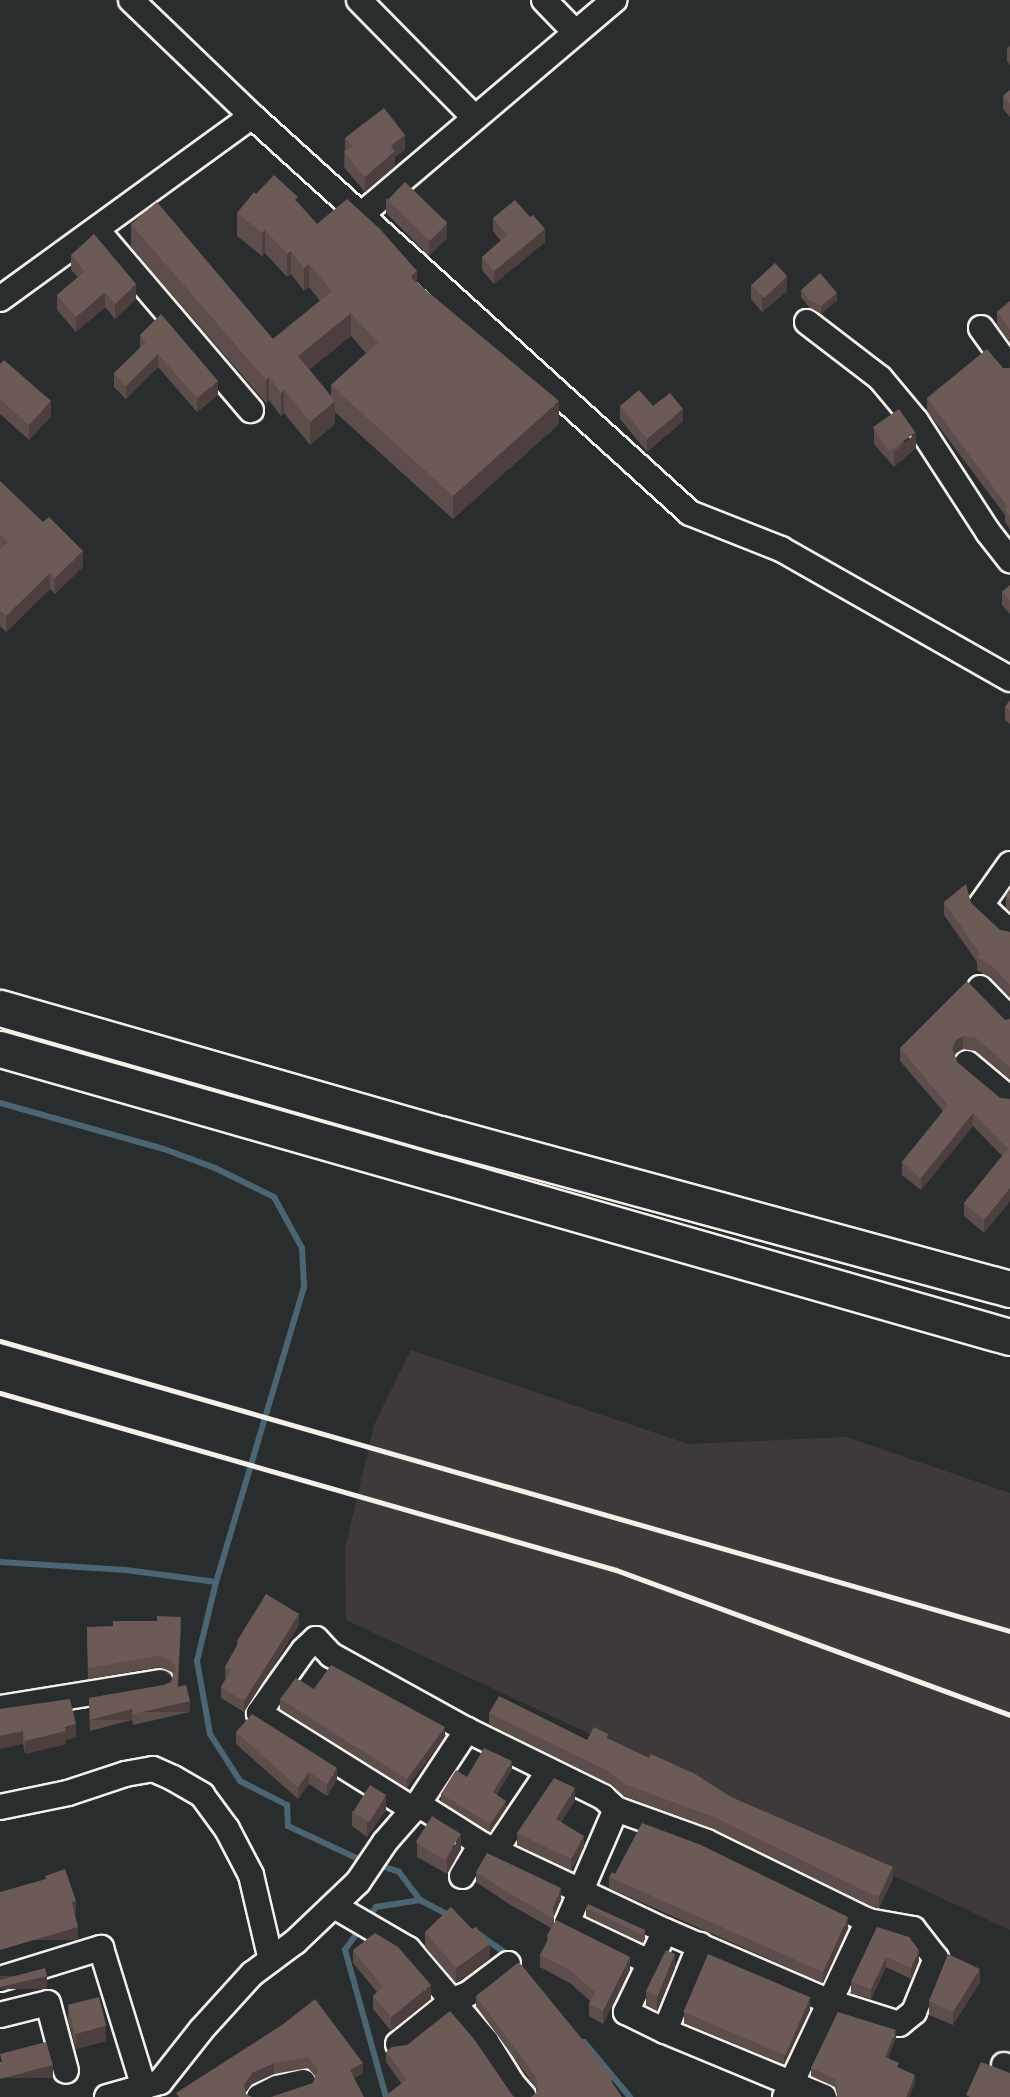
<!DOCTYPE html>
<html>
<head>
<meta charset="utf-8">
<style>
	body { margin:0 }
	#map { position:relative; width:1010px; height:2097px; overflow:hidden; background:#2a2d2e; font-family:"Shantell Sans",sans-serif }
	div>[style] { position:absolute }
	.built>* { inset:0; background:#3e3a3a }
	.stream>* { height:6px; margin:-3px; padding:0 3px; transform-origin:3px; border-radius:3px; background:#4d6472 }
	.roads { filter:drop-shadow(2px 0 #f4f1e8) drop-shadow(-2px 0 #f4f1e8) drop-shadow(0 2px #f4f1e8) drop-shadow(0 -2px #f4f1e8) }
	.street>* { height:24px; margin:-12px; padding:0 12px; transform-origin:12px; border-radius:12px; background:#2a2d2e }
	.secondary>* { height:35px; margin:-17.5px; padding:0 17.5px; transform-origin:17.5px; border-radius:17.5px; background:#2a2d2e }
	.rail>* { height:5px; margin:-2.5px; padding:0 2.5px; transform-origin:2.5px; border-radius:2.5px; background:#f4f1e8 }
	.wall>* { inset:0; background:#5d4d4b }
	.shaded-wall>* { inset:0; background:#4c3f3d; transform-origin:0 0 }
	.building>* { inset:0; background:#6c5a57; transform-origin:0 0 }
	span { translate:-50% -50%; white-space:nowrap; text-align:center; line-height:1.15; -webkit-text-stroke:7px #2a2d2e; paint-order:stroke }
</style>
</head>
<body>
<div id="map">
	<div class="built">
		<div style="clip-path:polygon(411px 1350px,688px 1444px,846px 1437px,1010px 1493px,1010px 1930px,346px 1620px,345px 1549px,374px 1425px)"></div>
	</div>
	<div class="stream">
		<div style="left:0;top:1103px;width:170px;rotate:15.7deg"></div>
		<div style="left:164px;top:1149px;width:54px;rotate:20.4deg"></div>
		<div style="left:215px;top:1168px;width:66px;rotate:26.2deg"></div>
		<div style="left:274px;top:1197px;width:58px;rotate:61.2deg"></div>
		<div style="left:302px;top:1248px;width:39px;rotate:87deg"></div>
		<div style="left:304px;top:1287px;width:308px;rotate:106.6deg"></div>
		<div style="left:216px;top:1582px;width:81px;rotate:103.5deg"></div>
		<div style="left:197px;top:1661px;width:74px;rotate:79.9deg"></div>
		<div style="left:210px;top:1734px;width:56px;rotate:57.4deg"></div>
		<div style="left:240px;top:1781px;width:53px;rotate:27.1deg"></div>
		<div style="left:287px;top:1805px;width:21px;rotate:87deg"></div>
		<div style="left:288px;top:1826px;width:85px;rotate:25.1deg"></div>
		<div style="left:0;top:1562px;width:126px;rotate:3.6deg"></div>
		<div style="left:126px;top:1570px;width:91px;rotate:7.6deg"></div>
		<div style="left:375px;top:1864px;width:25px;rotate:18deg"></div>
		<div style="left:399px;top:1872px;width:35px;rotate:53deg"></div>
		<div style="left:420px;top:1900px;width:34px;rotate:28deg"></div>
		<div style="left:368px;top:1918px;width:14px;rotate:-54deg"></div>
		<div style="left:376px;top:1907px;width:45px;rotate:-9deg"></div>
		<div style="left:360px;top:1929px;width:26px;rotate:126deg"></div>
		<div style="left:345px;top:1950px;width:153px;rotate:74.4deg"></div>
		<div style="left:477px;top:1933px;width:42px;rotate:35.2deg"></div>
		<div style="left:584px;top:2042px;width:72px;rotate:50.1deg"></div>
	</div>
	<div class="roads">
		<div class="street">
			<div style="left:131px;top:0;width:168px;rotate:43.8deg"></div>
			<div style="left:252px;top:116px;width:591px;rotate:42.19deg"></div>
			<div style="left:690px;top:513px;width:98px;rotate:21.6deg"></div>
			<div style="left:781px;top:549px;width:263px;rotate:29.6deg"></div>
			<div style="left:359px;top:0;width:165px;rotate:45.5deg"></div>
			<div style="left:544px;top:0;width:45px;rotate:45.9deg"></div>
			<div style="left:362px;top:214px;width:331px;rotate:-40.3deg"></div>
			<div style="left:97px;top:230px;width:237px;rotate:49.5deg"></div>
			<div style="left:0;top:299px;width:311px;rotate:-36deg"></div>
			<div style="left:807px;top:322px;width:92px;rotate:37.5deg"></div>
			<div style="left:880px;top:378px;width:56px;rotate:50.1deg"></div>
			<div style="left:916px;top:421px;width:132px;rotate:57deg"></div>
			<div style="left:988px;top:532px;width:36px;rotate:52deg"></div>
			<div style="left:981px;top:328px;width:49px;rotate:54.1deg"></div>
			<div style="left:1010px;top:864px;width:50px;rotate:125.3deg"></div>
			<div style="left:981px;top:905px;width:40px;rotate:43deg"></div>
			<div style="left:980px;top:988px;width:43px;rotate:45.9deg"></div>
			<div style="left:967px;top:1063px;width:56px;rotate:39.9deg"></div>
			<div style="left:0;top:1708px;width:163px;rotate:-9.2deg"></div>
			<div style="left:0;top:1807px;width:69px;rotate:-11.6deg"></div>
			<div style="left:68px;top:1793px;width:60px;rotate:-18.4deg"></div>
			<div style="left:125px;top:1774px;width:28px;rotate:-10deg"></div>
			<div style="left:153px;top:1769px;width:22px;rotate:24deg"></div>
			<div style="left:173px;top:1778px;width:34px;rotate:30deg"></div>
			<div style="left:202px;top:1795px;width:42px;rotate:53.7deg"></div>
			<div style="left:227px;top:1829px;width:52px;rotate:62.4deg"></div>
			<div style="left:251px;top:1875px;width:87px;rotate:76.8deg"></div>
			<div style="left:616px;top:1809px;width:124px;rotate:113.3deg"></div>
			<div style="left:567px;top:1923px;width:91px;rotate:25.4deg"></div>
			<div style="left:414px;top:1810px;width:183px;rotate:-148deg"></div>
			<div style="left:259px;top:1713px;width:77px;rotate:-54.5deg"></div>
			<div style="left:304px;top:1650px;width:16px;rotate:-43deg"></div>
			<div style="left:316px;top:1639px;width:22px;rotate:47deg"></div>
			<div style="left:331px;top:1655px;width:155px;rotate:28.9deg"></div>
			<div style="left:467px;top:1730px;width:152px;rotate:26.2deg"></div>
			<div style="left:603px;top:1797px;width:18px;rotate:43deg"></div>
			<div style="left:616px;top:1809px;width:97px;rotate:19.9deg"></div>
			<div style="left:707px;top:1842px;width:179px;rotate:26.1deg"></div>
			<div style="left:868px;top:1921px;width:46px;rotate:10.1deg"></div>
			<div style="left:913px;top:1929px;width:37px;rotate:52deg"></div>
			<div style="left:936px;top:1958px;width:58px;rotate:112.2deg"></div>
			<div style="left:914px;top:2012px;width:19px;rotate:141deg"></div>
			<div style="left:899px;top:2024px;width:72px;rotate:-162.3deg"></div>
			<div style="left:830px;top:2002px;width:180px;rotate:-156.7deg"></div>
			<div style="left:665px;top:1931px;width:204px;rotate:-154.7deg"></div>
			<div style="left:481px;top:1844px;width:75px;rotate:-147.6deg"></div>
			<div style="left:495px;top:1851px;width:97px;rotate:-56deg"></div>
			<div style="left:462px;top:1876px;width:37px;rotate:-59deg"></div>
			<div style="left:334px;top:1906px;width:86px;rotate:30.2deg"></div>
			<div style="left:408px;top:1949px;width:121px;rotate:49.7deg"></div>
			<div style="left:486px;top:2041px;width:49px;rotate:58.2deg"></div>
			<div style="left:512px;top:2083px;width:18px;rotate:49deg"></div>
			<div style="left:665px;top:1931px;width:90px;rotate:115.7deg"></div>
			<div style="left:626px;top:2012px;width:43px;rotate:26deg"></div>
			<div style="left:665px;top:2031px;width:172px;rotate:22.5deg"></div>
			<div style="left:0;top:1979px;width:106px;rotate:-17.1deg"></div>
			<div style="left:101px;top:1948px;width:146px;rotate:72.9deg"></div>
			<div style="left:0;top:2015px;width:49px;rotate:-14deg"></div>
			<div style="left:48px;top:2003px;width:70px;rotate:75.2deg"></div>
			<div style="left:665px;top:2031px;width:93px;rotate:-67.9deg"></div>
			<div style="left:398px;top:2044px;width:70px;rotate:-38.7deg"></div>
			<div style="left:453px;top:2000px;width:16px;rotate:-22deg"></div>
			<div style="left:468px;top:1994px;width:50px;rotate:-36.9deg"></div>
			<div style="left:1004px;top:2065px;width:7px;rotate:27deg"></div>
			<div style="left:107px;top:2097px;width:55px;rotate:-15.8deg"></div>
			<div style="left:160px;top:2082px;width:66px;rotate:-51.7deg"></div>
			<div style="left:201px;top:2030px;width:76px;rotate:-47.7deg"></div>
			<div style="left:252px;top:1974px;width:54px;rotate:-36.7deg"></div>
			<div style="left:295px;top:1942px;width:87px;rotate:-43.6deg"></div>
			<div style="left:358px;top:1882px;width:48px;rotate:-56deg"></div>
			<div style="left:385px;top:1842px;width:50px;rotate:-49deg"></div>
			<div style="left:418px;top:1804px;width:89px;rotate:-56.5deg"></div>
			<div style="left:259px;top:2097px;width:20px;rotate:-27deg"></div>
			<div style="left:277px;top:2088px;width:27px;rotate:-13deg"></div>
			<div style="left:785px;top:2097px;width:195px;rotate:-64.8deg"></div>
		</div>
		<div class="secondary">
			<div style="left:0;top:1008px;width:458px;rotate:16deg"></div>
			<div style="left:440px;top:1134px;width:591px;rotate:15.21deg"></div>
			<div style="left:0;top:1049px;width:1050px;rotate:15.92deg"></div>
		</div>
	</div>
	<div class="rail">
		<div style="left:0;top:1341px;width:1051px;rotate:16.02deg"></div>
		<div style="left:0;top:1393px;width:641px;rotate:16.03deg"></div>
		<div style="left:616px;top:1570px;width:420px;rotate:20.2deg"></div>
	</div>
	<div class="wall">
		<div style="clip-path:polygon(1010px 46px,1010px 65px,1007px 61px,1007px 48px)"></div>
		<div style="clip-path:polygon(1010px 90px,1010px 117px,1003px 109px,1003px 96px)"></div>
		<div style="clip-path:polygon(345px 138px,405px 150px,395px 157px,395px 166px,365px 192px,344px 167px)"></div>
		<div style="clip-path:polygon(evenodd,256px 194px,298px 202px,317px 224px,417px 282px,559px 424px,453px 519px,335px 412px,335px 424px,310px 445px,284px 413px,281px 416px,269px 400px,266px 403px,131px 247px,131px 224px,273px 339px,320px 301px,309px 287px,304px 291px,291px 274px,287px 277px,265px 253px,262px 256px,237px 236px,237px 213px,256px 194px,351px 336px,366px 353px,331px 385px,331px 396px,309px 369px,351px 336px)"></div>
		<div style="clip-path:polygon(386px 198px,447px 238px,429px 256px,386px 213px)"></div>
		<div style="clip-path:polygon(530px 217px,545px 242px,494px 284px,482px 270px,482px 257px,501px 241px,493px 231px,493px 218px)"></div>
		<div style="clip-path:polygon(71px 255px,136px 299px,115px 319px,105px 307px,76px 332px,57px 310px,57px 295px,78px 277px,71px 270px)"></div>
		<div style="clip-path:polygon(751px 284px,787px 291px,762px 312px,751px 299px)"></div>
		<div style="clip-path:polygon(801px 290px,837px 300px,821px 314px,809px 307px,801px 297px)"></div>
		<div style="clip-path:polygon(1010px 301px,1010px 343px,997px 325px,997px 312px)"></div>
		<div style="clip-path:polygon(140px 335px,218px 395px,197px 412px,158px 367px,126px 399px,114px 387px,114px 373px,140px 348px)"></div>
		<div style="clip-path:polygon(0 364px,51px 416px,29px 440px,0 414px)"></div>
		<div style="clip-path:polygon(1003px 368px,1010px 368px,1010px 529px,1005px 522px,1005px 515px,927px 411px,927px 398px)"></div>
		<div style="clip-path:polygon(620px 406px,653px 406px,683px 421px,647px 452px,620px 419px)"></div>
		<div style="clip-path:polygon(874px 429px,916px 448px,894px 467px,874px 444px)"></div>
		<div style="clip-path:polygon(0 481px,83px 567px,55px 594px,50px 589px,6px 632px,0 626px)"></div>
		<div style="clip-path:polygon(1010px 585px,1010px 614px,1002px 605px,1002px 592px)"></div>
		<div style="clip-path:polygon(1010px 700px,1010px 724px,1005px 720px,1005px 707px)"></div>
		<div style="clip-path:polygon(1010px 889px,1010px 912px,1006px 908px,1006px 895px)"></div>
		<div style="clip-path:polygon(944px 902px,971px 903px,1000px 930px,1010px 932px,1010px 998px,991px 978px,977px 970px,977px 962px,944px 915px)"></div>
		<div style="clip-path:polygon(1010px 1019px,1010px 1080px,976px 1051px,963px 1049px,956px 1053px,955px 1055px,957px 1062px,1000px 1098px,1010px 1099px,1010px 1201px,984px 1233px,964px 1216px,964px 1203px,1002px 1156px,973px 1126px,921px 1190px,902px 1175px,902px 1162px,943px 1111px,900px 1061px,900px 1048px)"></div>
		<div style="clip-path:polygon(299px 1625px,244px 1712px,221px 1698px,221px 1687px,226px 1678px,225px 1677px,225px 1667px,237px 1646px,237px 1641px)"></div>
		<div style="clip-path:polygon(87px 1627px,181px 1628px,178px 1687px,190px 1712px,133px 1725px,132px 1720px,90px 1731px,89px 1698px,164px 1685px,171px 1682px,173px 1675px,172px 1672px,159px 1667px,88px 1679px)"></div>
		<div style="clip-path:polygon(314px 1689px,445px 1736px,407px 1788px,280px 1709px,280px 1699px)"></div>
		<div style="clip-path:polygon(0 1709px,76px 1737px,66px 1740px,66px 1744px,25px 1754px,23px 1744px)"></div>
		<div style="clip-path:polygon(489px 1713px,587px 1740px,608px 1739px,731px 1797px,893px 1879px,879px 1908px,873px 1907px,714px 1829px,624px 1796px,610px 1784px,489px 1724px)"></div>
		<div style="clip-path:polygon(236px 1732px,337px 1780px,327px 1796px,309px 1784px,298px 1799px,236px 1744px)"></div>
		<div style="clip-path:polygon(512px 1769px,497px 1794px,506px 1808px,490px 1832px,441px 1801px,441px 1794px,467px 1777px)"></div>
		<div style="clip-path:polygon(575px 1800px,561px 1822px,584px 1847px,571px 1870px,517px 1845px,517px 1833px)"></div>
		<div style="clip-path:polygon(386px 1810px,367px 1837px,352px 1826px,352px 1811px)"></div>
		<div style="clip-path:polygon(417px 1843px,461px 1849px,447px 1874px,417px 1857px)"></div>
		<div style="clip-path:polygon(476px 1872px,561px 1898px,554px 1916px,554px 1923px,630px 1969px,603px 2024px,589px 2016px,589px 2004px,590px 2001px,570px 1983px,540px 1967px,540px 1955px,547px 1941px,547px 1936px,551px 1928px,509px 1904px,476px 1882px)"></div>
		<div style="clip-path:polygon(615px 1874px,848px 1928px,823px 1983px,609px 1888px,609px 1877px)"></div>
		<div style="clip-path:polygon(586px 1908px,645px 1930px,645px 1938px,643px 1943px,586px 1916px)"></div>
		<div style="clip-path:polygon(877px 1927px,919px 1960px,911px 1979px,886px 1967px,871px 1999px,851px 1993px,851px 1982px)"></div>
		<div style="clip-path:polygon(425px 1932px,490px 1959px,456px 1983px,425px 1947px)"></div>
		<div style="clip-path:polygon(353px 1950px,431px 1999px,391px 2031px,373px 2009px,373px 1996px,377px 1992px,353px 1963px)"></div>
		<div style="clip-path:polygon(675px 1968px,657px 2011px,646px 2005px,646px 1991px)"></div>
		<div style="clip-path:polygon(980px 1982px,953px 2025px,929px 2015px,929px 2001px)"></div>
		<div style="clip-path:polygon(476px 1996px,614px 2086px,536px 2092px,536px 2088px,476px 2006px)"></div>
		<div style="clip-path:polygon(68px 2005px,106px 2041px,76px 2049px,68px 2020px)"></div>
		<div style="clip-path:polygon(810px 2010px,784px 2064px,684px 2023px,684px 2012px)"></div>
		<div style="clip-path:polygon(282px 2025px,363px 2073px,354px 2078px,313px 2083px,315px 2076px,308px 2068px,274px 2074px,252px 2084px,179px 2097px)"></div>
		<div style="clip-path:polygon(896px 2038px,888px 2058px,915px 2083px,909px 2097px,836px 2097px,837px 2095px,835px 2087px,811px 2076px,811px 2068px)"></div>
		<div style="clip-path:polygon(386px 2052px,513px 2096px,401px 2083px,386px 2062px)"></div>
	</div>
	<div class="shaded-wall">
		<div style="clip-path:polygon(405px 135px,405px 150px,395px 157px,395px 166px,365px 192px,365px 177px,391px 146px)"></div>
		<div style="clip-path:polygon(447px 223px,447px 238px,429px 256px,429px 241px)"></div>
		<div style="clip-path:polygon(545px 229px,545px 242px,494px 284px,494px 271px)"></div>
		<div style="clip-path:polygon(265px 230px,265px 253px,262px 256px,262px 233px)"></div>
		<div style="clip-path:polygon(291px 251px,291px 274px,287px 277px,287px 254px)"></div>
		<div style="clip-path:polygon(309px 264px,309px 287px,304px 291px,304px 268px)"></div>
		<div style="clip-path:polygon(417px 271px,417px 294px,410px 277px)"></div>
		<div style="clip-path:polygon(787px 276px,787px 291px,762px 312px,762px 297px)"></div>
		<div style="clip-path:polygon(136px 284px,136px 299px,115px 319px,115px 304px)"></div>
		<div style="clip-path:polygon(105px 292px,105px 307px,76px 332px,76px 317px)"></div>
		<div style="clip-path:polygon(837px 293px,837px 300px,821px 314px,821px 306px)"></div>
		<div style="clip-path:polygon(351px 313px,351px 336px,298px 379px,298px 356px)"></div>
		<div style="clip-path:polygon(158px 354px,158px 367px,126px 399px,126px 386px)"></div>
		<div style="clip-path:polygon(269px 377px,269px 400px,266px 403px,266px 380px)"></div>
		<div style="clip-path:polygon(218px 381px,218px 395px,197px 412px,197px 398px)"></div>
		<div style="clip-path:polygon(284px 390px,284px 413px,281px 416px,281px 393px)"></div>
		<div style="clip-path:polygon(51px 401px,51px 416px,29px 440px,29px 425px)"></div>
		<div style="clip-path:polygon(335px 401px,335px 424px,310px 445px,310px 422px)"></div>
		<div style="clip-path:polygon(559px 401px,559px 424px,453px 519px,453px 496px)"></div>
		<div style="clip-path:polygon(683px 409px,683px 421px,647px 452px,647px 439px)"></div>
		<div style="clip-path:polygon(916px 433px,916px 448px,894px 467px,894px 452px)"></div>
		<div style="clip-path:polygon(83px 551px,83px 567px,55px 594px,55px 578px)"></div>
		<div style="clip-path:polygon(50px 573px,50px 589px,6px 632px,6px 616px)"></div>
		<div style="clip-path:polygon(963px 1036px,963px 1049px,956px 1053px,952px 1061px,952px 1048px,956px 1040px)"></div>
		<div style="clip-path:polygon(973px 1113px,973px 1126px,921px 1190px,921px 1178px)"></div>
		<div style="clip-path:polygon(1010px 1188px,1010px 1201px,984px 1233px,984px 1220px)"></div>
		<div style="clip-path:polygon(299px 1614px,299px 1625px,244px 1712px,244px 1701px)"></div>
		<div style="left:190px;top:1701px;width:11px;height:58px;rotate:90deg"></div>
		<div style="left:132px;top:1709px;width:11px;height:43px;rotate:90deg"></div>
		<div style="clip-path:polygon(76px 1724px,76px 1737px,66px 1740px,66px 1744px,25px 1754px,25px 1741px)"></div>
		<div style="clip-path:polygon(445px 1727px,445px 1736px,407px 1788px,407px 1779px)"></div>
		<div style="clip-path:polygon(23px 1731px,23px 1744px,0 1749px,0 1736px)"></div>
		<div style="clip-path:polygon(512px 1761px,512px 1769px,493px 1799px,493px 1792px)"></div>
		<div style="clip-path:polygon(337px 1768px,337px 1780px,327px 1796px,327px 1784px)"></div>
		<div style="clip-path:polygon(309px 1772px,309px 1784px,298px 1799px,298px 1787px)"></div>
		<div style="clip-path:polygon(575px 1788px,575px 1800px,556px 1830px,556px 1819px)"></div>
		<div style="clip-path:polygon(386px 1795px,386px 1810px,367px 1837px,367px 1822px)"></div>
		<div style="clip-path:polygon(506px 1801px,506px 1808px,490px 1832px,490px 1824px)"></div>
		<div style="clip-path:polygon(461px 1834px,461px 1849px,447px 1874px,447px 1859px)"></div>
		<div style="clip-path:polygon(584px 1836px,584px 1847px,571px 1870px,571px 1859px)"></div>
		<div style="clip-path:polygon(893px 1867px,893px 1879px,879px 1908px,879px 1896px)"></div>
		<div style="clip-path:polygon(561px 1888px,561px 1898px,553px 1918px,553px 1907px)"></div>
		<div style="clip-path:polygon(76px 1901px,76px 1913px,72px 1915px,72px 1902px)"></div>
		<div style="clip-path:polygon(848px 1917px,848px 1928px,823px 1983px,823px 1972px)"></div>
		<div style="left:78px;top:1927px;width:13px;height:81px;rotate:90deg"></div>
		<div style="clip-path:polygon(490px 1944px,490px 1959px,456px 1983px,456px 1968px)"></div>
		<div style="clip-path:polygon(919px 1950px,919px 1960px,911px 1979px,911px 1968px)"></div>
		<div style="clip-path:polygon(675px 1954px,675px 1968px,657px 2011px,657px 1997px)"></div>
		<div style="clip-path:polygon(630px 1957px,630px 1969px,603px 2024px,603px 2011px)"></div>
		<div style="clip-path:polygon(886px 1957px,886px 1967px,871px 1999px,871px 1989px)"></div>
		<div style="clip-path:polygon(980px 1969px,980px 1982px,953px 2025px,953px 2012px)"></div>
		<div style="left:47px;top:1976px;width:13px;height:48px;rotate:90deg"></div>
		<div style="clip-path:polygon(431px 1985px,431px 1999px,391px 2031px,391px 2017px)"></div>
		<div style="clip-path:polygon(810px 1998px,810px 2010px,784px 2064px,784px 2053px)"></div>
		<div style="clip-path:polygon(106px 2026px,106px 2041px,76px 2049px,76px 2034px)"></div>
		<div style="clip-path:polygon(896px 2030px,896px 2038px,885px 2065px,885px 2057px)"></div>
		<div style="clip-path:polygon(274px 2063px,274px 2074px,252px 2084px,244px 2095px,244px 2085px,252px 2073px)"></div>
		<div style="clip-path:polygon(363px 2063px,363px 2073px,350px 2080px,350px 2070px)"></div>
		<div style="left:53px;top:2065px;width:13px;height:55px;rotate:90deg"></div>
		<div style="clip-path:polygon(915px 2075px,915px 2083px,909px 2097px,906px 2097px)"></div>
	</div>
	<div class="building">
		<div style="clip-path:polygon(1010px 90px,1010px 104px,1003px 96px)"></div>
		<div style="clip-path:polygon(384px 108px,405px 135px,391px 146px,395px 151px,365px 177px,344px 152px,352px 146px,345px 138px)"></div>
		<div style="clip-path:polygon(274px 175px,298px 197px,295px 200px,317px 224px,347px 199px,380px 229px,417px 271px,410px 277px,559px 401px,453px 496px,331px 385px,378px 343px,351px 313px,298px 356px,335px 401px,310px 422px,284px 390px,281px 393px,269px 377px,266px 380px,131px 224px,157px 202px,273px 339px,332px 291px,309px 264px,304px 268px,291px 251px,287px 254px,265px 230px,262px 233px,237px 213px,254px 192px,256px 194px)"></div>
		<div style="left:405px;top:182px;width:59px;height:25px;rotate:44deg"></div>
		<div style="clip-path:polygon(515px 200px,530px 217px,533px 215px,545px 229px,494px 271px,482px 257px,507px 235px,493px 218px)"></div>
		<div style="clip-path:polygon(94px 234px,136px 284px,115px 304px,105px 292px,76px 317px,57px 295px,85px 271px,71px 255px)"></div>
		<div style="left:775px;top:263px;width:18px;height:32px;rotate:47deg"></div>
		<div style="clip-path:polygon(820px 273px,837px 293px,821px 306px,809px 300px,801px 290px)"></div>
		<div style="clip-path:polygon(1010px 301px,1010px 330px,997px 312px)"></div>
		<div style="clip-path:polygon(161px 314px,218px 381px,197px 398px,158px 354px,126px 386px,114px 373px,146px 342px,140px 335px)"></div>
		<div style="clip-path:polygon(987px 349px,1003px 368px,1010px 368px,1010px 516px,1005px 509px,1008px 507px,927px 398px)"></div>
		<div style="clip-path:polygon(4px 360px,51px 401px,29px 425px,0 399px,0 364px)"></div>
		<div style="clip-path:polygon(639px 390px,653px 406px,670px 393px,683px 409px,647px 439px,620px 406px)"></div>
		<div style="left:899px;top:409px;width:29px;height:32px;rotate:55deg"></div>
		<div style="clip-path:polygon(0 481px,43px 522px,49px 517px,83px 551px,55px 578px,50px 573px,6px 616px,0 610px,0 549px,8px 542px,0 534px)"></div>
		<div style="clip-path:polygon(1010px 585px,1010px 601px,1002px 592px)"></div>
		<div style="clip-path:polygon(1010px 700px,1010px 711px,1005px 707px)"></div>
		<div style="clip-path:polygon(966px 884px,971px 903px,1000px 930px,1010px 932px,1010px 985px,991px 965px,977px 957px,980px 954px,944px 902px)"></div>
		<div style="clip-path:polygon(1010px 889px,1010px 900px,1006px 895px)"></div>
		<div style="clip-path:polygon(967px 981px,1005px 1020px,1010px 1019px,1010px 1067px,976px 1038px,963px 1036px,956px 1040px,952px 1048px,957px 1062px,1000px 1098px,1010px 1099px,1010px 1188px,984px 1220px,964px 1203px,1008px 1149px,973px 1113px,921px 1178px,902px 1162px,948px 1105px,900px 1048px)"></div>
		<div style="clip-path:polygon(266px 1594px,299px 1614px,244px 1701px,221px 1687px,231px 1670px,225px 1667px,239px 1642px,237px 1641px)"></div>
		<div style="clip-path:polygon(157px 1616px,181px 1617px,177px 1687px,186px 1685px,190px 1701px,133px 1714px,132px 1709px,90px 1720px,89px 1698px,164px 1685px,171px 1682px,176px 1669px,172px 1661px,159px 1656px,88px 1668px,87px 1627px,113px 1626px,113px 1621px,157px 1621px)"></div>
		<div style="clip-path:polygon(331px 1665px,445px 1727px,407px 1779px,280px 1699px,296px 1678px,314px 1689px)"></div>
		<div style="clip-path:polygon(499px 1696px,587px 1740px,594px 1727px,608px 1734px,607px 1738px,649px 1758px,651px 1754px,695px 1774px,731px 1797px,893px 1867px,879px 1896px,873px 1895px,714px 1817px,624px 1784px,610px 1772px,489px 1713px)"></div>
		<div style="clip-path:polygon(70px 1699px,76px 1724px,65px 1727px,66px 1731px,25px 1741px,23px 1731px,0 1736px,0 1709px)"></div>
		<div style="clip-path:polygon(252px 1714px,337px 1768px,327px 1784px,309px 1772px,298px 1787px,236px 1732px)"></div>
		<div style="clip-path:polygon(484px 1748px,512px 1761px,493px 1792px,506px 1801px,490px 1824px,441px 1794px,456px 1770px,467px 1777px)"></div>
		<div style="clip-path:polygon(554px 1778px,575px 1788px,556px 1819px,584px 1836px,571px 1859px,517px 1833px)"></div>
		<div style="left:370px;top:1785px;width:19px;height:32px;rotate:32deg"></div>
		<div style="left:432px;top:1816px;width:34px;height:31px;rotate:32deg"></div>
		<div style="clip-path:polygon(642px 1823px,701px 1845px,848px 1917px,823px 1972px,609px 1877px,612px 1872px,615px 1874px)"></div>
		<div style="clip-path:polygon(487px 1853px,561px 1888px,553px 1907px,554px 1919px,509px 1893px,476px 1872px)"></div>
		<div style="clip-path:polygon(65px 1869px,76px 1901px,72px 1902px,78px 1927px,0 1950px,0 1892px,46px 1879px,45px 1876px)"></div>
		<div style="clip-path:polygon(588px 1904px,645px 1930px,643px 1935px,586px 1908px)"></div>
		<div style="clip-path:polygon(451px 1907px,472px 1929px,476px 1927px,490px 1944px,456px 1968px,425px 1932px)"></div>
		<div style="clip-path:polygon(556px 1920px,630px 1957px,603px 2011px,589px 2004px,595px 1992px,570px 1970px,540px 1955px,550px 1937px,547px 1936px)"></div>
		<div style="clip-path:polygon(877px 1927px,909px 1937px,919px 1950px,911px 1968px,886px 1957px,871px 1989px,851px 1982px)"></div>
		<div style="clip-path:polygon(375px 1933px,398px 1947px,431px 1985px,391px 2017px,373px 1996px,383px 1987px,353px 1950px)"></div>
		<div style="clip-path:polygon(666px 1950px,675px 1954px,657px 1997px,646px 1991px)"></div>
		<div style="left:708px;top:1954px;width:111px;height:63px;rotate:23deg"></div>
		<div style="clip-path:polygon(948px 1954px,980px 1969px,953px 2012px,929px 2001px)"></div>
		<div style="clip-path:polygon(519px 1962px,614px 2078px,611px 2081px,622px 2097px,531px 2097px,538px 2091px,536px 2077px,476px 1996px)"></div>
		<div style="clip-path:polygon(45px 1968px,47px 1976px,0 1987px,0 1980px)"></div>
		<div style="left:99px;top:1997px;width:30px;height:32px;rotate:76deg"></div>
		<div style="clip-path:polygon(315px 1999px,363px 2063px,350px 2070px,364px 2097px,271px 2097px,313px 2083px,318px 2069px,308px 2057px,274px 2063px,252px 2073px,244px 2085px,246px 2094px,252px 2097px,179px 2097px,176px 2093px,282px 2025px)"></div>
		<div style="clip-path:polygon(450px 2011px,474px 2039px,513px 2096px,515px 2097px,384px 2097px,407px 2079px,386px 2052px,392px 2047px,407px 2045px)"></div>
		<div style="clip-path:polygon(838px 2012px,896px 2030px,885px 2057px,899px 2063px,897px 2067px,915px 2075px,906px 2097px,836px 2097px,838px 2094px,835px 2079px,811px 2068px)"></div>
		<div style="clip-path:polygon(46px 2042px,53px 2065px,0 2079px,0 2084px,0 2062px,2px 2062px,0 2054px)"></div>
		<div style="clip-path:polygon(981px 2062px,1010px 2073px,1010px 2097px,970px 2097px,966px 2095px)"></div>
	</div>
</div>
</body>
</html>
